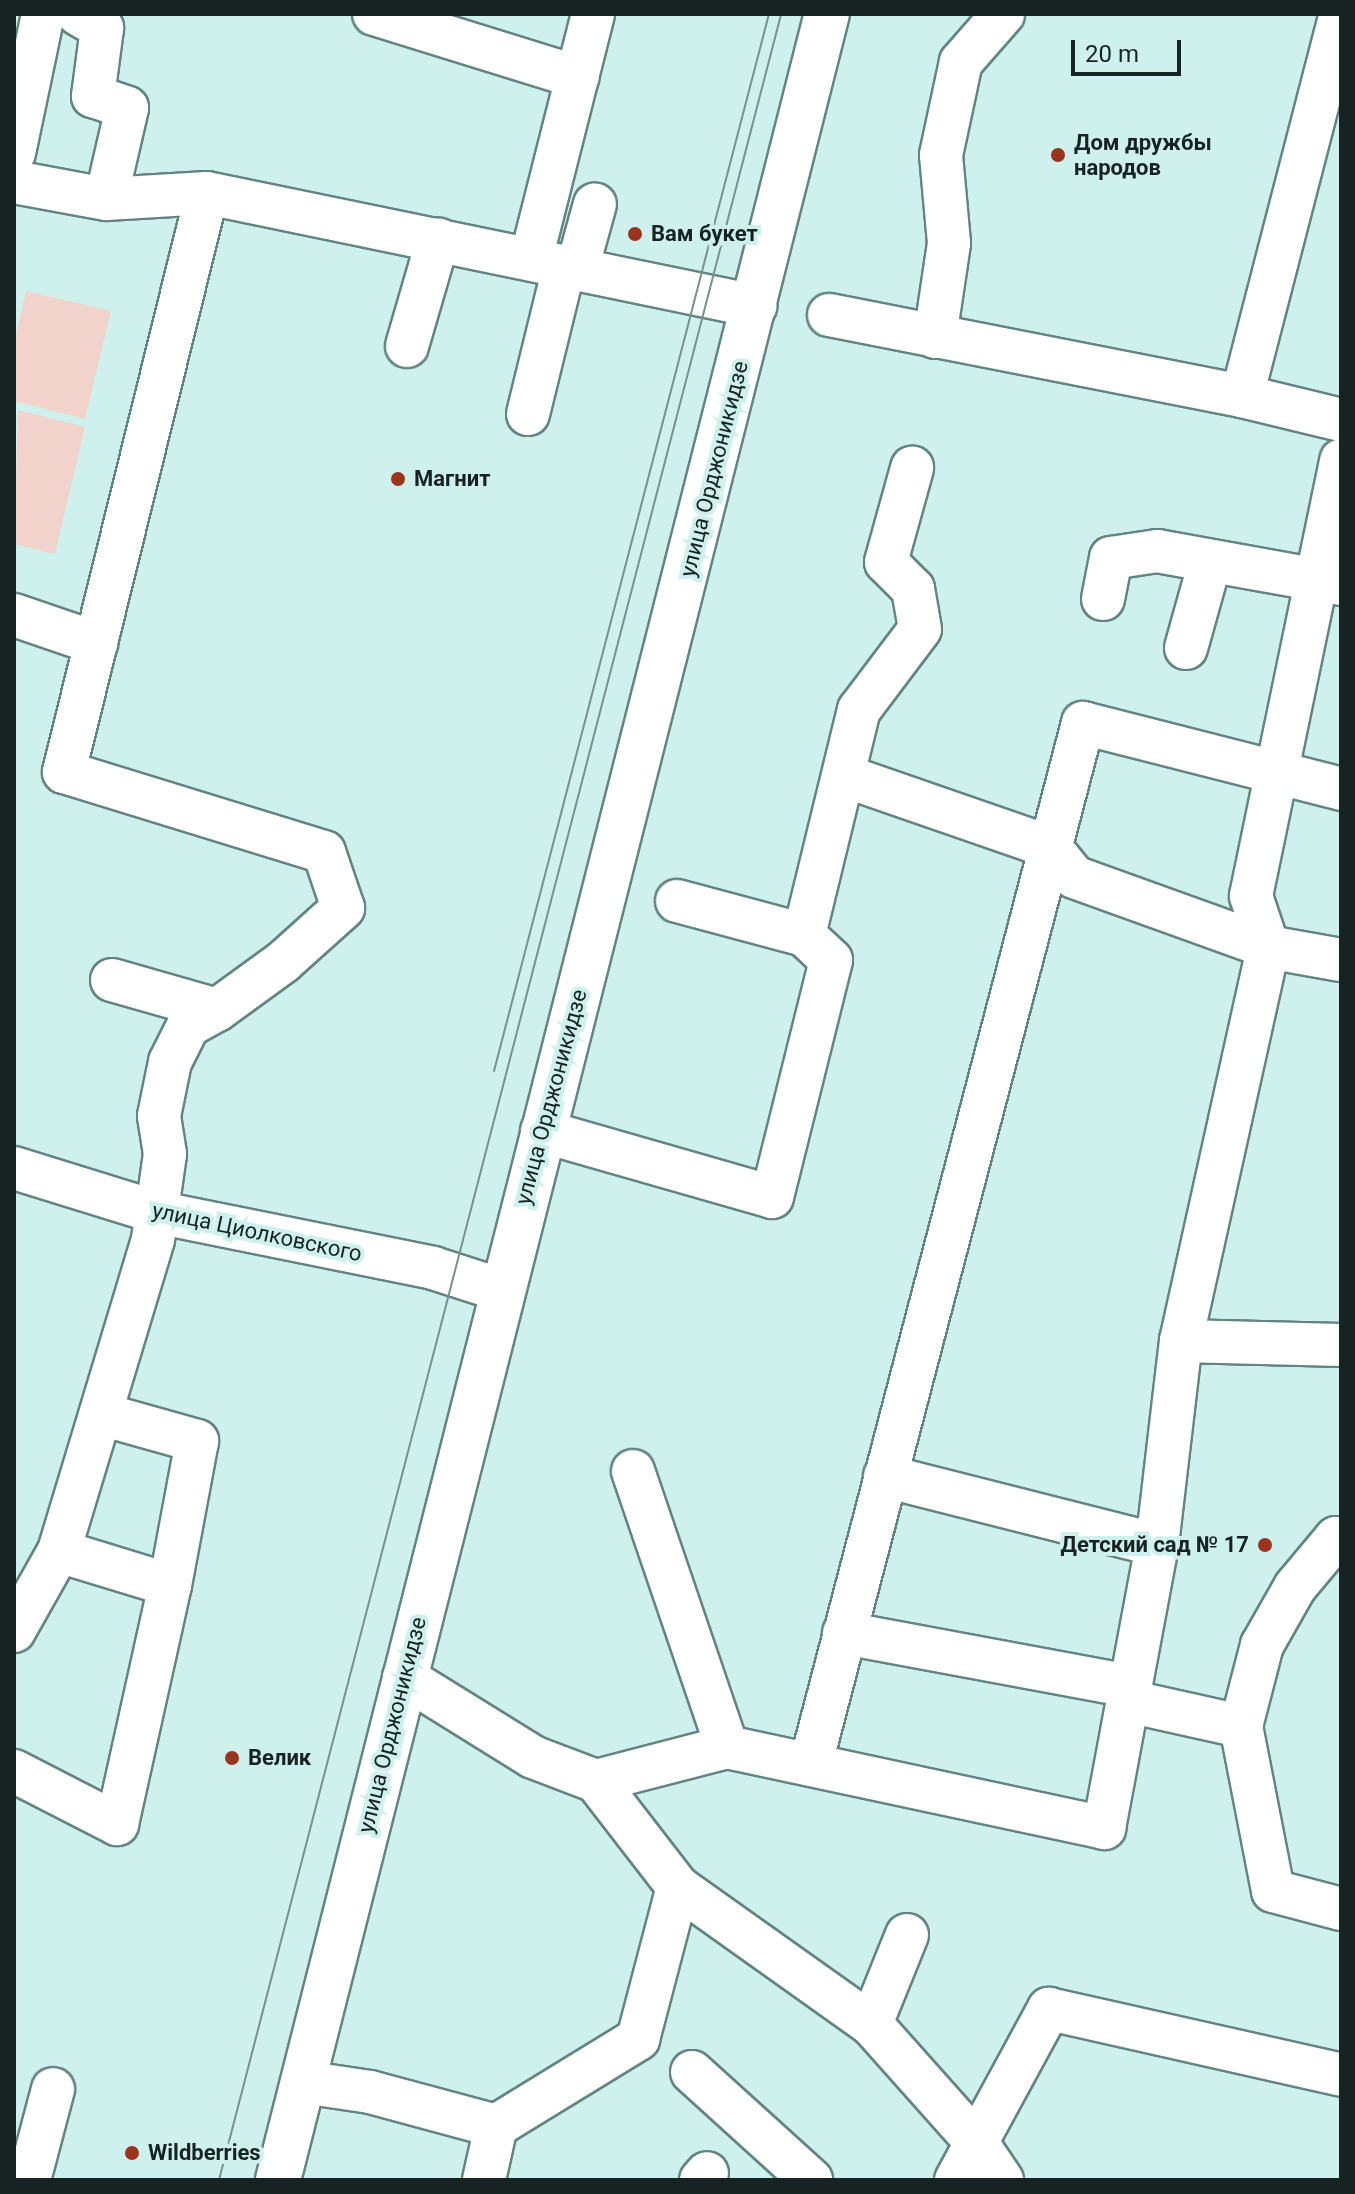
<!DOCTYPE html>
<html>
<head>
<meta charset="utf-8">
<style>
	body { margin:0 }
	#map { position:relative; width:1355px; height:2194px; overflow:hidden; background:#cff1ee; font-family:Roboto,sans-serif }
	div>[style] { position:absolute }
	.green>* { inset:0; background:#f1d3cc }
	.roads { filter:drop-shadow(2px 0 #648481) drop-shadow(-2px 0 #648481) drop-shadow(0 2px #648481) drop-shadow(0 -2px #648481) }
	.minor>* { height:42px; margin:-21px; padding:0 21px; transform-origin:21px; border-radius:21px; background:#fff }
	.major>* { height:44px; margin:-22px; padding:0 22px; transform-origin:22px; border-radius:22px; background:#fff }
	.tram>* { height:2px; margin:-1px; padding:0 1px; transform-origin:1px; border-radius:1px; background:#78908e }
	.dots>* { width:22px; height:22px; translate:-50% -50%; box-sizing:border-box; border:4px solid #cff1ee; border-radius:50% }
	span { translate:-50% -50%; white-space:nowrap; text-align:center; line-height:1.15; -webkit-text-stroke:8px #cff1ee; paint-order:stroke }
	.poi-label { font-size:22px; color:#172322; font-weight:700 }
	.left { translate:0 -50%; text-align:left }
	.right { translate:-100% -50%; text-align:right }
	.street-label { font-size:22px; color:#172322 }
	.frame { position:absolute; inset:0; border:16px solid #172322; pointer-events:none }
	.scale { position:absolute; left:1071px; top:40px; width:110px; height:36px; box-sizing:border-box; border:4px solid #172322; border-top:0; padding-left:10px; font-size:24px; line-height:28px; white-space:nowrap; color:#172322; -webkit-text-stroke:6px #cff1ee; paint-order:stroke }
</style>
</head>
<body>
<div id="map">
	<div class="green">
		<div style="clip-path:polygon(26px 291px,111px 311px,85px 419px,14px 401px,14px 343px)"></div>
		<div style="clip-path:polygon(18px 410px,85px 427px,55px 554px,14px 544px)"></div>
	</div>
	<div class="roads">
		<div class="minor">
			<div style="left:78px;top:14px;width:28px;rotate:30deg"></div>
			<div style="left:102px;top:28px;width:69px;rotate:97.5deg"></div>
			<div style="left:93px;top:96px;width:36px;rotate:19deg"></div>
			<div style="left:127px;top:108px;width:93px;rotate:103deg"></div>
			<div style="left:374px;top:14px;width:213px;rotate:17.2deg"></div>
			<div style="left:14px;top:153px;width:142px;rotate:-78.2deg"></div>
			<div style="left:14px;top:182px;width:94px;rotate:10.5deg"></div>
			<div style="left:106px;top:199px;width:101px;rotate:-3.4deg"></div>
			<div style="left:207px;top:193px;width:560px;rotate:11.65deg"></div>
			<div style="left:531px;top:259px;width:253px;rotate:-75.8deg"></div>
			<div style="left:577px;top:269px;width:67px;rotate:-74.5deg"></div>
			<div style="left:829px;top:315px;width:421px;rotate:11.1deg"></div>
			<div style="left:1242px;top:396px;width:102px;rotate:13.6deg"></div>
			<div style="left:935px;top:337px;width:95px;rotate:-81.5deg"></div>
			<div style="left:949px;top:243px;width:88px;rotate:-95.2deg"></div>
			<div style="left:941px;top:155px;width:95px;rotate:-77.9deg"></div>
			<div style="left:961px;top:62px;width:64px;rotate:-48.8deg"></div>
			<div style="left:407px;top:346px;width:111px;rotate:-73.8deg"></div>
			<div style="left:1242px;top:396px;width:395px;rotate:-75.5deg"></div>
			<div style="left:528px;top:414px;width:151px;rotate:-76.2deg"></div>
			<div style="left:1103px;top:599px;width:42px;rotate:-79deg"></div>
			<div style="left:1111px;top:558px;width:47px;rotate:-8.7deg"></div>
			<div style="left:1157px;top:551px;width:186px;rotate:10.2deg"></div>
			<div style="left:14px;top:615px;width:87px;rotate:18.9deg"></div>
			<div style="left:1186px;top:648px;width:89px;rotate:-74.4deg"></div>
			<div style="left:845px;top:776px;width:217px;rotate:19.1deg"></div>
			<div style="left:1050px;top:847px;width:38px;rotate:51deg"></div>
			<div style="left:1074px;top:877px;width:206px;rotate:19.8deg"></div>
			<div style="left:1268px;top:947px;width:74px;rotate:10.1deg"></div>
			<div style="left:677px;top:901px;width:131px;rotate:15deg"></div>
			<div style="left:112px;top:980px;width:109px;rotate:15.9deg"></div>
			<div style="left:217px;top:1010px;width:82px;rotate:-36deg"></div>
			<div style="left:283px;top:962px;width:81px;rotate:-42deg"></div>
			<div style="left:343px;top:908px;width:59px;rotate:-108.7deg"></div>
			<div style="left:324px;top:852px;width:272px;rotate:-162.9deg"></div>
			<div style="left:64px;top:772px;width:596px;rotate:-76.13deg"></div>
			<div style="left:542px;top:1131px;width:239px;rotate:16deg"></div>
			<div style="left:772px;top:1197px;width:244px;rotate:-76deg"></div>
			<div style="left:831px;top:960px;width:37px;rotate:-137deg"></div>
			<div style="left:804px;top:935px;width:232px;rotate:-76.3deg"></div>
			<div style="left:859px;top:710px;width:101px;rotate:-53deg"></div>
			<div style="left:920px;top:629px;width:41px;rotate:-99.9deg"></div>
			<div style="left:913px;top:589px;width:38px;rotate:-135deg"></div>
			<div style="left:886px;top:562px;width:98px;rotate:-74.5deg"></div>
			<div style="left:14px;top:1168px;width:149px;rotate:17.2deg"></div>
			<div style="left:156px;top:1212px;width:283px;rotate:11.4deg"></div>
			<div style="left:433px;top:1268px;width:71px;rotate:17.9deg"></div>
			<div style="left:1181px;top:1341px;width:160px;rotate:1.4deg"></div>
			<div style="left:101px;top:1414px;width:100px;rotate:15.7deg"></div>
			<div style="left:197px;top:1441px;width:147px;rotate:100.6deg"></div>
			<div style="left:633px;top:1471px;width:292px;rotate:71.2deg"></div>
			<div style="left:885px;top:1476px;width:281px;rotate:14.2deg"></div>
			<div style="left:1341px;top:1539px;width:5px;rotate:-169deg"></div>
			<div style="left:1336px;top:1538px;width:64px;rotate:129.9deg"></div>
			<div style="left:1295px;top:1587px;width:67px;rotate:119.6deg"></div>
			<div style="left:1262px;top:1645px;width:84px;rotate:104.5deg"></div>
			<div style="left:1241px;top:1726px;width:168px;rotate:79deg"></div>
			<div style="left:1273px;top:1891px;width:70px;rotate:14.8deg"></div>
			<div style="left:14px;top:1631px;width:92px;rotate:-60.6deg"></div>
			<div style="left:59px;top:1551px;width:326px;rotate:-73.2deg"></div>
			<div style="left:153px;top:1239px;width:86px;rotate:-82deg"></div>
			<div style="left:165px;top:1154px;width:38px;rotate:-99deg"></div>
			<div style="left:159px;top:1116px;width:55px;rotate:-78.5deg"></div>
			<div style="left:170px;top:1062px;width:40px;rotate:-63.4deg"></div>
			<div style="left:188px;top:1026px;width:33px;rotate:-29deg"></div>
			<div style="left:844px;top:1633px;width:292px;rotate:10.5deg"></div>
			<div style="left:404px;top:1677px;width:152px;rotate:31.8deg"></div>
			<div style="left:533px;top:1757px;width:67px;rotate:20.9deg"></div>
			<div style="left:596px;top:1781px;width:134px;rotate:52.3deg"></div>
			<div style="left:678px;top:1887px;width:237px;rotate:35.4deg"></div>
			<div style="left:871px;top:2024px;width:159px;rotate:48.3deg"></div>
			<div style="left:977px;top:2143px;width:45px;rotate:56deg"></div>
			<div style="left:1128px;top:1701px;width:116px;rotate:12.5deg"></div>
			<div style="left:811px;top:1763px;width:1075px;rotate:-75.34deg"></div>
			<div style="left:1083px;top:723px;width:266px;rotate:14.3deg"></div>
			<div style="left:14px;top:1771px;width:116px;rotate:27.2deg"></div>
			<div style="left:117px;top:1824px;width:245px;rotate:-77.5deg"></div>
			<div style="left:170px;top:1585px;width:116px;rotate:-163deg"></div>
			<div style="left:596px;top:1781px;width:135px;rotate:-14.5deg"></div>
			<div style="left:727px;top:1747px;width:386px;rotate:12.1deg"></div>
			<div style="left:1104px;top:1828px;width:288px;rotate:-79.4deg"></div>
			<div style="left:1157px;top:1545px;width:205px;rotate:-83.3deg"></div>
			<div style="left:1181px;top:1341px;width:403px;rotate:-77.5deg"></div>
			<div style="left:1268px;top:947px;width:54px;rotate:-108.4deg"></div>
			<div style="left:1251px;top:896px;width:445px;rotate:-78.3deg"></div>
			<div style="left:871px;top:2024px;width:96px;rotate:-68deg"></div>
			<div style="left:692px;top:2072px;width:161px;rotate:42.2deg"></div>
			<div style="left:303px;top:2082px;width:68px;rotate:8.5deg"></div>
			<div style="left:370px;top:2092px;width:131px;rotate:15.1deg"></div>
			<div style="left:496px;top:2126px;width:167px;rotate:-31.5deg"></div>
			<div style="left:638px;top:2039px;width:157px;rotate:-75.3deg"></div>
			<div style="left:29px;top:2180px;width:94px;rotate:-75.2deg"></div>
			<div style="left:484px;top:2180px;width:55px;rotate:-77.5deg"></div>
			<div style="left:701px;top:2180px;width:9px;rotate:-49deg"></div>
			<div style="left:956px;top:2180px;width:195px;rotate:-61.5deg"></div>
			<div style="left:1049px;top:2009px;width:299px;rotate:12.7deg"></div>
		</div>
		<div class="major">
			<div style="left:278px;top:2180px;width:2234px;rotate:-75.78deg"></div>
		</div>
	</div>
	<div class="tram">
		<div style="left:494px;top:1071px;width:1092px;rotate:-75.42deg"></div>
		<div style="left:219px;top:2180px;width:2238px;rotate:-75.45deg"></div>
	</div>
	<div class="dots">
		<div style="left:1058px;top:155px;background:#9c331c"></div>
		<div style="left:635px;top:234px;background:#9c331c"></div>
		<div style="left:398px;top:479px;background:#9c331c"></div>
		<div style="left:1265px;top:1545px;background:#9c331c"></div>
		<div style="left:232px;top:1758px;background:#9c331c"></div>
		<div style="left:132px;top:2153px;background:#9c331c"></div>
	</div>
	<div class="poi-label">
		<span class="left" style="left:1074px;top:155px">Дом дружбы<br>народов</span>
		<span class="left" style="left:651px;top:234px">Вам букет</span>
		<span class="left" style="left:414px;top:479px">Магнит</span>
		<span class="right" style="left:1249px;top:1545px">Детский сад № 17</span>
		<span class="left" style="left:248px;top:1758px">Велик</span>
		<span class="left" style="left:148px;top:2153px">Wildberries</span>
	</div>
	<div class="street-label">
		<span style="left:714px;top:469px;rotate:-76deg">улица Орджоникидзе</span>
		<span style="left:551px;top:1097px;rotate:-75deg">улица Орджоникидзе</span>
		<span style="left:257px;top:1232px;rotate:12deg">улица Циолковского</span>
		<span style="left:392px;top:1725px;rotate:-76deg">улица Орджоникидзе</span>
	</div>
	<div class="frame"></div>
	<div class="scale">20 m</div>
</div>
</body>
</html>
